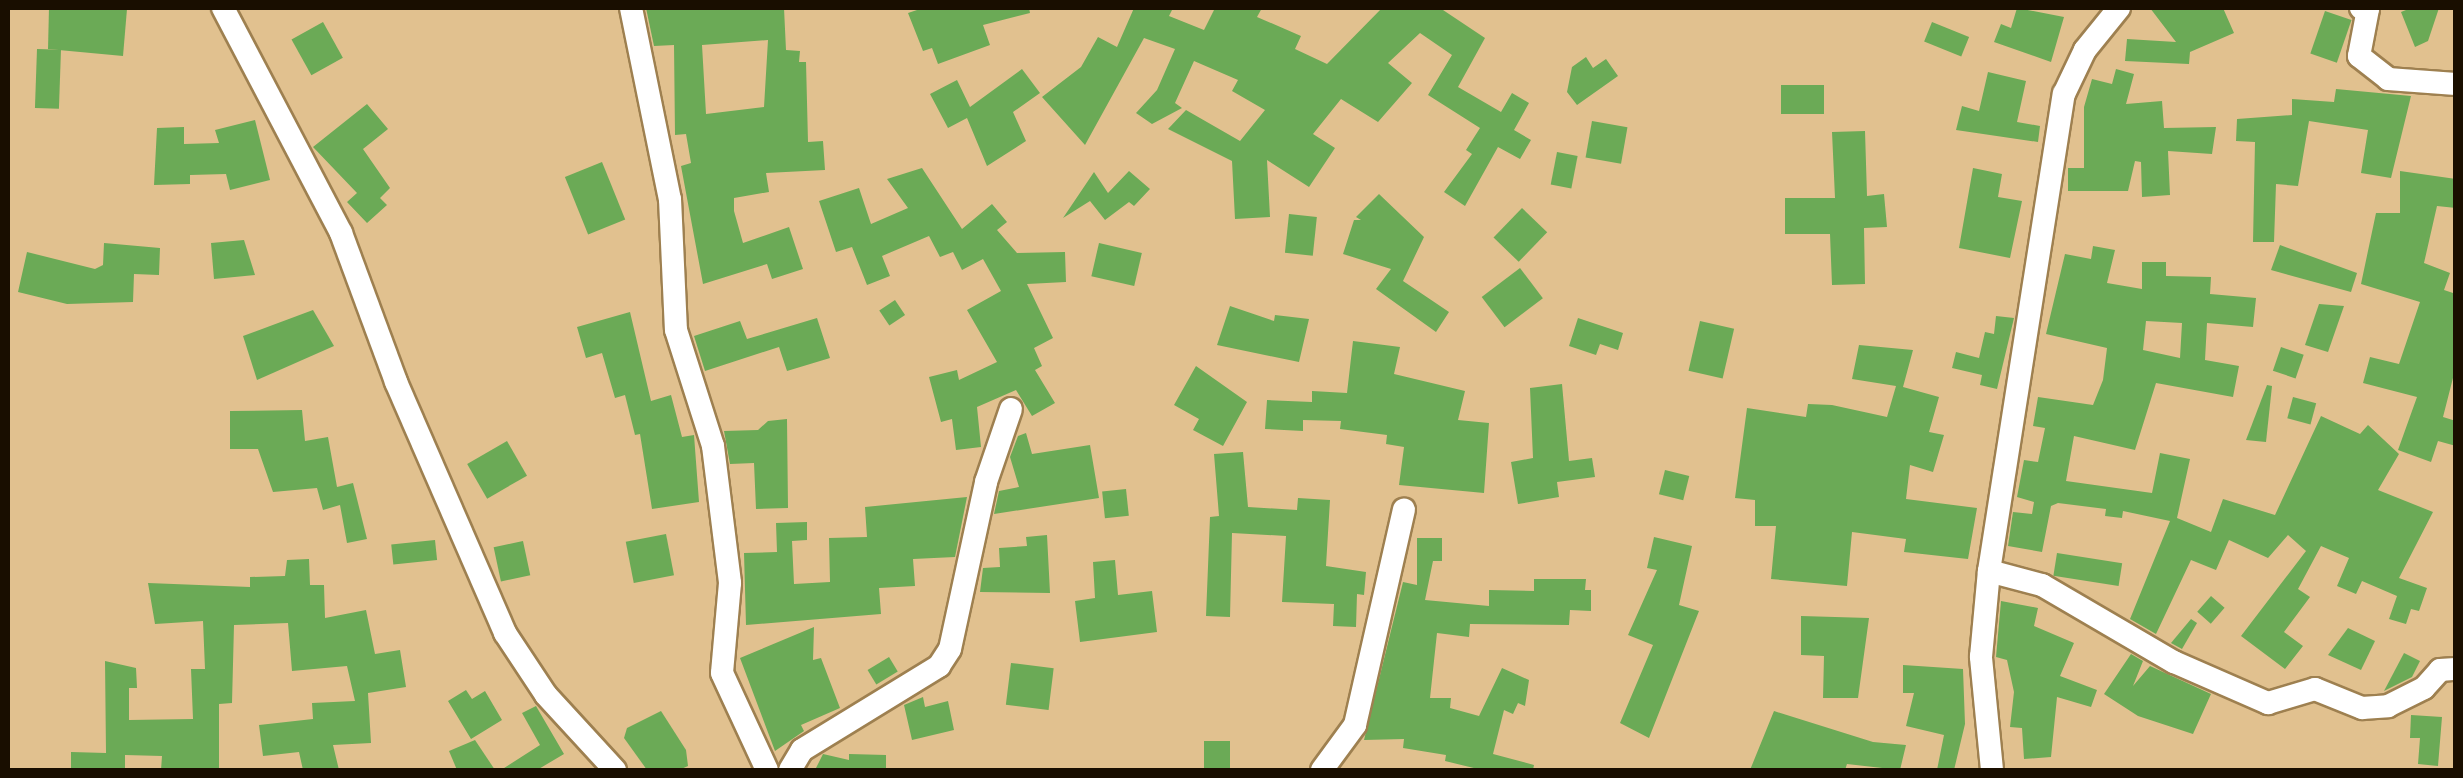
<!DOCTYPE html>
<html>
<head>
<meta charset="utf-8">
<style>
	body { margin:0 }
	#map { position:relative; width:2463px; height:778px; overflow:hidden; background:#e1c18f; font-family:"Golos Text",sans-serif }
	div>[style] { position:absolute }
	.building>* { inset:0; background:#6baa56; transform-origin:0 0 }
	.roads { filter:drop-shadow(2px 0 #9e8050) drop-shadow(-2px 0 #9e8050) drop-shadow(0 2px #9e8050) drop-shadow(0 -2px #9e8050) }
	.street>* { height:22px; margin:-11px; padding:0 11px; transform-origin:11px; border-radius:11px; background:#fff }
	span { translate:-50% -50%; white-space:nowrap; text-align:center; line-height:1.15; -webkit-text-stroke:10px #f5e4cb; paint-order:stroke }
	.frame { position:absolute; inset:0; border:10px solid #190e00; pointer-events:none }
</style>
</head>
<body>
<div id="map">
	<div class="building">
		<div style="clip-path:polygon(49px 8px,127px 9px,123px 56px,48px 49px)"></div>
		<div style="clip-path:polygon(evenodd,646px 8px,784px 8px,786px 50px,800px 51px,799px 62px,806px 62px,808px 142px,823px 141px,825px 170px,766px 173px,769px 192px,734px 198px,734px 211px,743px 243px,789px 227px,803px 269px,772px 279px,767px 264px,703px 284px,681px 166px,691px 163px,686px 134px,675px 135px,674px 45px,654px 46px,646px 8px,768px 40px,764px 107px,706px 114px,702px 45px,768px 40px)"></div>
		<div style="clip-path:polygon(923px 8px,1029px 8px,1030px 13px,983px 25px,990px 45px,938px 64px,932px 48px,923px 51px,908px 13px)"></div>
		<div style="clip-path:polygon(1134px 8px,1173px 8px,1169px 16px,1204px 30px,1215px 8px,1262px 8px,1257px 17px,1301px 36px,1295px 49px,1327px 64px,1382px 8px,1440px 8px,1485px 38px,1458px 87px,1501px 112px,1512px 93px,1529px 103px,1514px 130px,1531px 140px,1520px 159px,1498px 147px,1465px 206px,1444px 192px,1472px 154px,1466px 150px,1480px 128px,1428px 95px,1452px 55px,1420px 33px,1388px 63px,1412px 83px,1378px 122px,1341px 99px,1313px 134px,1335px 148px,1309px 187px,1267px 160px,1270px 217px,1235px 219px,1232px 161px,1168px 129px,1186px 110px,1240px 141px,1265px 110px,1232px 91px,1238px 80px,1194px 61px,1175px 103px,1182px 108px,1152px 124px,1136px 113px,1157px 90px,1175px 49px,1144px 38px,1085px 145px,1042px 97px,1081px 67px,1098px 37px,1117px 47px)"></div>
		<div style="clip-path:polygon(2017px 8px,2064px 17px,2051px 62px,1994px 42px,2001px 24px,2011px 28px)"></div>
		<div style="clip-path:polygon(2150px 8px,2223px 8px,2234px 33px,2190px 52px,2189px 64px,2125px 61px,2127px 39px,2176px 42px)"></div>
		<div style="clip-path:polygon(2411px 8px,2439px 8px,2428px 41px,2415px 47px,2401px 12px)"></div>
		<div style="left:2325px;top:11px;width:28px;height:45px;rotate:19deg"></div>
		<div style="left:323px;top:22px;width:41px;height:36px;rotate:61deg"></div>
		<div style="left:1932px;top:22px;width:40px;height:21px;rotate:22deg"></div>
		<div style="left:37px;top:49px;width:24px;height:59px;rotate:2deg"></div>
		<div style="clip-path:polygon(1586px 57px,1593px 68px,1606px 59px,1618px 76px,1577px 105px,1567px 92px,1572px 67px)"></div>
		<div style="clip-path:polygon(1022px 69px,1040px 93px,1013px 112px,1026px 141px,987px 166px,967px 118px,948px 128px,930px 94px,957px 80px,970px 107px)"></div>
		<div style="clip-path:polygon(2116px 69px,2134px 74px,2126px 104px,2162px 101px,2164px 128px,2216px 127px,2212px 154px,2168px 151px,2170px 195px,2142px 197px,2141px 162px,2135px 161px,2128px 191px,2068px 191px,2068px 168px,2084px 168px,2084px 107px,2092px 79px,2112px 84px)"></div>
		<div style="clip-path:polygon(1988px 72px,2026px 81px,2017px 122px,2040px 126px,2038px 142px,1956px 130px,1962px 106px,1979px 111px)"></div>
		<div style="left:1824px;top:85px;width:29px;height:43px;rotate:90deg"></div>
		<div style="clip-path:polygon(2336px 89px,2411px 96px,2391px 178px,2361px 173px,2368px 130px,2309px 121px,2298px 186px,2276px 184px,2274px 242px,2253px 242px,2255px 142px,2236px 141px,2237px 119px,2292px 115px,2292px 99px,2334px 102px)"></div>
		<div style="clip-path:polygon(367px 104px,388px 129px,363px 149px,390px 188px,380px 198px,387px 205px,367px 223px,347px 202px,357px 193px,313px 147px)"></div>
		<div style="clip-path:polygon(255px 120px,270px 180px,230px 190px,226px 174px,190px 175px,190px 184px,154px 185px,157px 128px,184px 127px,184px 144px,219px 143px,215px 130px)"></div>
		<div style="left:1592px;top:121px;width:36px;height:37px;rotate:10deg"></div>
		<div style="clip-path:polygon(1865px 131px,1867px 196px,1884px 194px,1887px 227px,1864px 228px,1865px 284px,1832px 285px,1830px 234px,1785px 234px,1785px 198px,1835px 198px,1832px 132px)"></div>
		<div style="left:1557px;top:152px;width:21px;height:33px;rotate:11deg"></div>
		<div style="left:602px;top:162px;width:62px;height:40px;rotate:68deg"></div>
		<div style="clip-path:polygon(922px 168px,962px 229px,992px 204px,1007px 222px,997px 230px,1017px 253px,1065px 252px,1066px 282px,1027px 284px,1053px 338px,1034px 348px,1042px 366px,1035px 370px,1055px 403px,1032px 416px,1016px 390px,977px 407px,981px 447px,956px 450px,952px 419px,941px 422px,929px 377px,957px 370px,959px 380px,997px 362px,967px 310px,1001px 291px,983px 259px,962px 270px,953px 252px,940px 257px,929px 236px,882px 256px,890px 276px,867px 285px,852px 247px,836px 252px,819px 201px,859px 188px,871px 224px,908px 208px,887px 179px)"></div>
		<div style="clip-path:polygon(1973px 168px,2002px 174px,1998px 197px,2022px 201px,2010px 258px,1959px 248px)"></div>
		<div style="clip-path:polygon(1129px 171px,1150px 189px,1134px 206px,1129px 202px,1105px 220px,1090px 201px,1063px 218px,1094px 172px,1108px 193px)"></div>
		<div style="clip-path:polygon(2400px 171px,2456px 179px,2456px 208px,2437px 206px,2424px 263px,2450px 273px,2444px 290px,2456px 294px,2454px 374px,2443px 417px,2456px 421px,2456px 446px,2438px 441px,2431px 462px,2398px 450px,2417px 397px,2363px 383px,2370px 357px,2399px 364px,2420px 302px,2361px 284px,2376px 213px,2400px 213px)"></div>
		<div style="clip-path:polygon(1379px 194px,1424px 237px,1403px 281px,1449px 312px,1436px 332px,1376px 289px,1391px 269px,1343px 254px,1354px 220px,1361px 220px,1356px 217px)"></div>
		<div style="left:1522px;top:208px;width:35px;height:41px;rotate:44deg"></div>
		<div style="left:1289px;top:214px;width:28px;height:39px;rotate:6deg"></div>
		<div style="clip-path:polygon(244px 240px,255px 275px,214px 279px,211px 243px)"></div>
		<div style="clip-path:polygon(104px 243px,160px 248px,159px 275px,134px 274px,133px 302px,67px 304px,18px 292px,27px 252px,95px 269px,103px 265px)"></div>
		<div style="left:1099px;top:243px;width:44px;height:34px;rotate:13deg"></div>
		<div style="clip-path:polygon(2280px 245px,2357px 273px,2351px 292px,2271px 270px)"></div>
		<div style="clip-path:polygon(evenodd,2093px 246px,2115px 250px,2107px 283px,2142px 289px,2142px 262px,2166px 262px,2166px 276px,2211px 277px,2210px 294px,2256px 298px,2253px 327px,2207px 323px,2205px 360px,2239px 366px,2233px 397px,2156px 383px,2135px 450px,2074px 436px,2066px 481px,2152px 493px,2160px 453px,2190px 459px,2177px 518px,2211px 532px,2223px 499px,2275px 515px,2321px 416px,2360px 434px,2368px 425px,2399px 454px,2378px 490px,2433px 512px,2399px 578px,2427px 588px,2419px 611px,2411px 609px,2406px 624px,2389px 619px,2397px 596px,2362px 581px,2356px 594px,2337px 586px,2349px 558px,2321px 546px,2298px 589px,2310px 597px,2284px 632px,2303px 646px,2285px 669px,2241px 636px,2306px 551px,2288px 535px,2268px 558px,2229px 540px,2216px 570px,2191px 560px,2156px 634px,2130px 619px,2170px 521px,2123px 511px,2122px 518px,2105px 516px,2106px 509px,2058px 503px,2051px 506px,2042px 552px,2008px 546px,2013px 512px,2032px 514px,2034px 502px,2017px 497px,2024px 460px,2038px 462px,2045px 428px,2033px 426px,2038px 397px,2093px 405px,2103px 380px,2107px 348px,2046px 334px,2065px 254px,2091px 259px,2093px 246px,2146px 321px,2182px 323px,2180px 358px,2143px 350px,2146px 321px)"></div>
		<div style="left:1520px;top:268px;width:38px;height:48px;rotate:53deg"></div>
		<div style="left:895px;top:300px;width:18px;height:19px;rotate:56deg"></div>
		<div style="clip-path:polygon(2319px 304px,2344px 306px,2328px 352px,2305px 345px)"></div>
		<div style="clip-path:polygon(1230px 306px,1274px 321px,1275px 315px,1309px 319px,1299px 362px,1217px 345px)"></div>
		<div style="clip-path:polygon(313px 310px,334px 346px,257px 380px,243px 336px)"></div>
		<div style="clip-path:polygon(630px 312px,651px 401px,671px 395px,682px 437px,694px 435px,699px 502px,652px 509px,640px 434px,635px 435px,625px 395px,615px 398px,602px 353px,586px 358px,577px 327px)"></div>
		<div style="clip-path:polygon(1996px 316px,2014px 318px,1997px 389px,1980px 385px,1982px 375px,1952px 368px,1956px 352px,1979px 358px,1985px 332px,1994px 334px)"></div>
		<div style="clip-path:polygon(817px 318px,830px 358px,787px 371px,779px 347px,705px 371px,694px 336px,740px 321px,747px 339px)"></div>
		<div style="clip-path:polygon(1578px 318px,1623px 333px,1618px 350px,1600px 344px,1596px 355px,1569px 346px)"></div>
		<div style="left:1700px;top:321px;width:35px;height:51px;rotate:13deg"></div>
		<div style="clip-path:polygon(1353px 341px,1400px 347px,1394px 374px,1465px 391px,1458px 420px,1489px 423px,1484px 493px,1399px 485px,1404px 447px,1386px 444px,1387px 435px,1340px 429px,1341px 421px,1303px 420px,1303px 431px,1265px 429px,1267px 400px,1312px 402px,1312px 391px,1347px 393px)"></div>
		<div style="clip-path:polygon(1859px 345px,1913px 350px,1903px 387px,1939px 397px,1929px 432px,1944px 435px,1933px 472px,1910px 465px,1906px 499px,1977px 508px,1968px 559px,1904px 552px,1906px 539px,1852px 532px,1847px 586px,1771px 579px,1776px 526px,1755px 526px,1755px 500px,1735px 498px,1747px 408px,1806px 417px,1808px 404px,1832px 405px,1887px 417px,1896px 386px,1852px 379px)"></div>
		<div style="left:2281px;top:347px;width:24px;height:25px;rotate:19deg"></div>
		<div style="clip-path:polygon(1196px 366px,1247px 402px,1223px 446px,1193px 430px,1199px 419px,1174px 405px)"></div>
		<div style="clip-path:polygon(1562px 384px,1569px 461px,1592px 458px,1595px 477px,1557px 482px,1559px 497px,1518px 504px,1511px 462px,1533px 458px,1530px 388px)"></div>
		<div style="clip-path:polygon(2267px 385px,2272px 386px,2266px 442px,2246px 440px)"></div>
		<div style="left:2293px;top:397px;width:24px;height:22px;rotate:15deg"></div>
		<div style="clip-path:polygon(302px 410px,305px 441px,328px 437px,337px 487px,353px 483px,367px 539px,347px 543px,340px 505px,323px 510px,317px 488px,273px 492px,258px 449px,230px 449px,230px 411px)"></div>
		<div style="clip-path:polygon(787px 419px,788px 508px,756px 509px,754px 463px,730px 464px,724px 431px,758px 430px,768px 421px)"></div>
		<div style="clip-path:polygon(1026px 433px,1032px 454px,1090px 445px,1099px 498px,994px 514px,999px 491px,1019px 487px,1010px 457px,1018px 436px)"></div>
		<div style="left:507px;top:441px;width:40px;height:46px;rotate:60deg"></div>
		<div style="clip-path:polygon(1243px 452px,1248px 507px,1297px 510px,1298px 498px,1330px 500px,1326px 566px,1366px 572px,1364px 595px,1357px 594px,1356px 627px,1333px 626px,1334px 604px,1282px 602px,1286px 536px,1232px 533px,1230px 617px,1206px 616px,1210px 517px,1219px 516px,1214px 454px)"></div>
		<div style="left:1665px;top:470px;width:25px;height:25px;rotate:14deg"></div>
		<div style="left:1126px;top:489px;width:27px;height:24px;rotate:84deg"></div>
		<div style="clip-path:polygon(967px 497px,955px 557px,913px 559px,915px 586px,879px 588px,881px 614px,746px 625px,744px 553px,777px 552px,776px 523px,807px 522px,807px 540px,792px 541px,794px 584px,830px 582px,829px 538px,867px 537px,865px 507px)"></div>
		<div style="left:666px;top:534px;width:42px;height:41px;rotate:79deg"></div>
		<div style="clip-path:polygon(1047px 535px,1050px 593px,980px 592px,983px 568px,1000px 567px,999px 548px,1027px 546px,1026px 537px)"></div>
		<div style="clip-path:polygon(1654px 537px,1692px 546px,1679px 605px,1699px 611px,1649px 738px,1620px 723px,1653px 645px,1628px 635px,1657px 570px,1647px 568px)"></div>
		<div style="clip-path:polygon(1417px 538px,1442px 538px,1442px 561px,1433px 561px,1425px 600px,1489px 606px,1489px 590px,1534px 591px,1534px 579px,1586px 579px,1585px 590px,1591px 590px,1591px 611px,1570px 610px,1569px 625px,1470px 624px,1469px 637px,1437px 633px,1430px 698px,1451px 698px,1450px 708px,1479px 716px,1502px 668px,1529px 680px,1525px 706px,1518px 703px,1513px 714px,1504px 710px,1493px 754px,1534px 765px,1533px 770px,1482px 770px,1445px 761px,1446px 755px,1403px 748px,1404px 739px,1364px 740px,1403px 582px,1417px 585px)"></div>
		<div style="left:435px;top:540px;width:20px;height:44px;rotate:84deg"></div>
		<div style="left:523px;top:541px;width:35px;height:30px;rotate:78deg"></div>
		<div style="left:2057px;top:553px;width:66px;height:23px;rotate:9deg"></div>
		<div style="clip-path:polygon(309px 559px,310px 585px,324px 585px,325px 618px,366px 610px,375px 654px,400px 650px,406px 687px,368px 693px,371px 743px,333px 745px,339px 770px,303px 770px,299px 752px,263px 756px,259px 725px,313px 719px,312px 703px,355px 701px,347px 666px,292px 671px,288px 623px,234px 625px,232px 703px,219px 704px,219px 770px,161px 770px,162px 756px,125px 755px,125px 770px,71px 770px,71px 752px,106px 753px,105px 661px,136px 668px,137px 688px,129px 688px,129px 720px,193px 719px,191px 669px,205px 669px,203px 621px,155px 624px,148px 583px,250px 587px,250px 577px,285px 576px,287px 560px)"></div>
		<div style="clip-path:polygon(1115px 560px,1118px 595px,1152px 591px,1157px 632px,1080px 642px,1075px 601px,1095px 598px,1093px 562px)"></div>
		<div style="left:2211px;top:596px;width:18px;height:21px;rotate:41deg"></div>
		<div style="clip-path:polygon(2001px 601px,2038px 608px,2034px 626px,2074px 643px,2060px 676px,2097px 690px,2091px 707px,2057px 697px,2051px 757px,2024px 759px,2022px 728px,2010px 727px,2014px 692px,2007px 660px,1996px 657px)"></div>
		<div style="clip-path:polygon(1801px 616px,1869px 618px,1858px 698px,1823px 698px,1824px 656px,1801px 655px)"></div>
		<div style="clip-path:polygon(2191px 619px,2197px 623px,2182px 649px,2171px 643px)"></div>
		<div style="clip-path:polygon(814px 627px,813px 660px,821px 658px,840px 708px,801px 725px,804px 731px,775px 751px,740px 658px)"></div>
		<div style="clip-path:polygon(2348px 628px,2375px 641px,2361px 670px,2328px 655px)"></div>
		<div style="clip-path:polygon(2404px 653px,2420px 661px,2412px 677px,2384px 691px)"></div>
		<div style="clip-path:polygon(2131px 654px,2143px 661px,2133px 686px,2150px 666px,2211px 694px,2193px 734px,2138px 716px,2104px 694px)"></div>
		<div style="left:889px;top:657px;width:17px;height:25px;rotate:59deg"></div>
		<div style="left:1011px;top:663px;width:43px;height:42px;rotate:7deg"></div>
		<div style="clip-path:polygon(1903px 665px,1963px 669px,1965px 724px,1954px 770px,1937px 770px,1944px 735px,1906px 726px,1914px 693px,1903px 693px)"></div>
		<div style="clip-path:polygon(466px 690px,472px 699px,485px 691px,502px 720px,471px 739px,448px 701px)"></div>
		<div style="clip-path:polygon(923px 697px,925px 707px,948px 701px,954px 730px,912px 740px,904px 705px)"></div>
		<div style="clip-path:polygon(536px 706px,564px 754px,537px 770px,501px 770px,540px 745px,522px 713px)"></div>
		<div style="clip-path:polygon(661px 711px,686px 750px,688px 766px,679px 770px,647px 770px,624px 738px,627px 728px)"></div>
		<div style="clip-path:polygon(1774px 711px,1873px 742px,1906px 745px,1900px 770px,1847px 764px,1845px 770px,1750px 770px)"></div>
		<div style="clip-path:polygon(2411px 715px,2442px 717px,2438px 766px,2418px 764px,2420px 738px,2410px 738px)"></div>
		<div style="clip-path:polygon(475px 740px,495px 770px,457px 770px,449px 751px)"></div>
		<div style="left:1204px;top:741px;width:26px;height:29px"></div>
		<div style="clip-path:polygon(823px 754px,849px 760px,849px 754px,886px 755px,886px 770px,815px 770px)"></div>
	</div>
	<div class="roads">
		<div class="street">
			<div style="left:223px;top:8px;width:254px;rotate:62.3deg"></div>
			<div style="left:341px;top:233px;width:159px;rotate:69.7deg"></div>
			<div style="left:396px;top:382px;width:274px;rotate:66.5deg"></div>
			<div style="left:505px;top:633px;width:74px;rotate:56.5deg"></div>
			<div style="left:546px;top:695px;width:102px;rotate:47.4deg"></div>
			<div style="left:631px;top:8px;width:195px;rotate:78.5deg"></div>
			<div style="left:670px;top:199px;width:131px;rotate:87.4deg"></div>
			<div style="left:676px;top:330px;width:122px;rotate:72.3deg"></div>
			<div style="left:713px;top:446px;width:138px;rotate:82.9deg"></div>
			<div style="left:730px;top:583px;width:90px;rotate:95.1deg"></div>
			<div style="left:722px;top:673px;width:107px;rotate:65.1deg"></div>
			<div style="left:2361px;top:8px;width:7px;rotate:8deg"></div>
			<div style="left:2368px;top:9px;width:48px;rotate:100.8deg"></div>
			<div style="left:2359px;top:56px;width:37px;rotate:38deg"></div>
			<div style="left:2388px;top:79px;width:68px;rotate:4.2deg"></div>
			<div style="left:1989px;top:571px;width:55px;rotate:14.8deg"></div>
			<div style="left:2042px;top:585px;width:153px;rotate:30.3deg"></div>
			<div style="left:2174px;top:662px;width:103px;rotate:23.6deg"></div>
			<div style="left:2268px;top:703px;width:49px;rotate:-16.6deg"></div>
			<div style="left:2315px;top:689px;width:51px;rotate:22deg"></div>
			<div style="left:2362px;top:708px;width:26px;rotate:-4deg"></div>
			<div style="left:2388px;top:706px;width:40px;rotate:-26.6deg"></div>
			<div style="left:2424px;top:688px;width:24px;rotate:-48deg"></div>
			<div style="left:2440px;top:670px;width:16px;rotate:-4deg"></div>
			<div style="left:790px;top:770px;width:23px;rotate:-59deg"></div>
			<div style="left:802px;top:750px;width:161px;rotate:-31.5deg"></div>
			<div style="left:939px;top:666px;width:20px;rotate:-57deg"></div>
			<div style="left:950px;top:649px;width:171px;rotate:-77.8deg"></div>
			<div style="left:986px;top:482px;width:77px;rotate:-71.1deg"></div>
			<div style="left:1322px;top:770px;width:56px;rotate:-53.7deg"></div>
			<div style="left:1355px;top:725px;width:221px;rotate:-77.2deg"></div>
			<div style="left:1992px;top:770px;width:114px;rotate:-95.6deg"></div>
			<div style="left:1981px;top:657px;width:86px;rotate:-84.7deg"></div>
			<div style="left:1989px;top:571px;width:483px;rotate:-81.1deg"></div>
			<div style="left:2064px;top:94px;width:49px;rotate:-64.5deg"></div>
			<div style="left:2085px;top:50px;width:54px;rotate:-51deg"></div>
		</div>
	</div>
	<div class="frame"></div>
</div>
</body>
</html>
